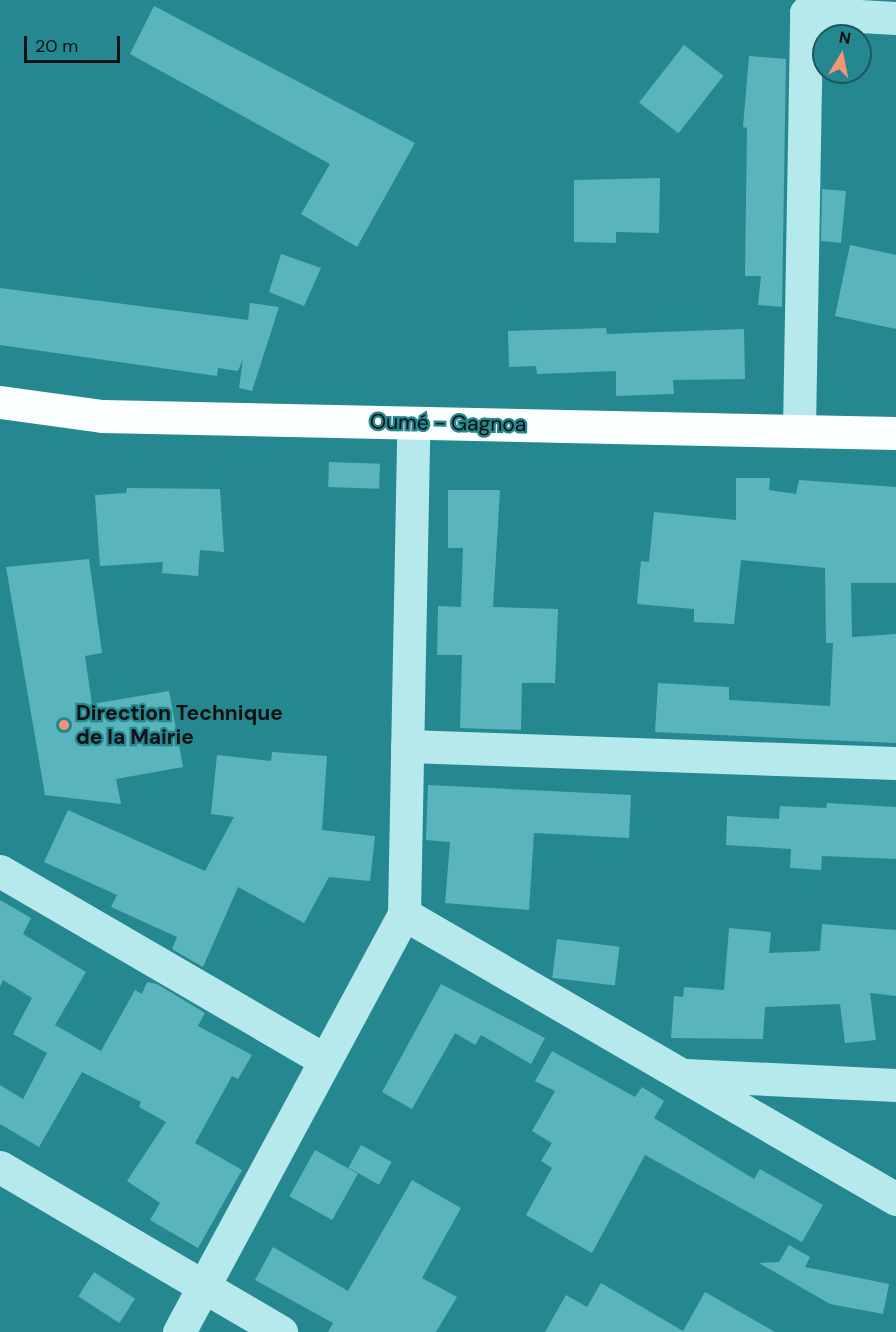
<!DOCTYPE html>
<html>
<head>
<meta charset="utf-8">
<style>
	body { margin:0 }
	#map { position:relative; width:896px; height:1332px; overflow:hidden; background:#258890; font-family:"DM Sans",sans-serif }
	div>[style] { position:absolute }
	.building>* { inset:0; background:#59b5bb; transform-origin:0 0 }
	.street>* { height:33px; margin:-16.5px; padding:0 16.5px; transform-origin:16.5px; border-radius:16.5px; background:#b6e9ec }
	.primary>* { height:33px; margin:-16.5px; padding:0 16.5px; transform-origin:16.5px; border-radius:16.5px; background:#fafeff }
	.dots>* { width:16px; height:16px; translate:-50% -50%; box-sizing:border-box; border:3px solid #258890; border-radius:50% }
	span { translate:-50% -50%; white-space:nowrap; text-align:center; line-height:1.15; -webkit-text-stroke:4.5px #258890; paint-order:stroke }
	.street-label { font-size:21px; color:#111 }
	.poi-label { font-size:21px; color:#111; font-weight:700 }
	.left { translate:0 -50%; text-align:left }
	.north { position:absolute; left:812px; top:24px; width:60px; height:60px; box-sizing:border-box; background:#258890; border:2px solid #1d585d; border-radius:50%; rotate:10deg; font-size:16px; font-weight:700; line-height:24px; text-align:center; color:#111 }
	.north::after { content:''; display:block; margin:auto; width:21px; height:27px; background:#f69479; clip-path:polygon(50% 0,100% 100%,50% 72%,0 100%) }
	.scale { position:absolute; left:24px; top:36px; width:96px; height:27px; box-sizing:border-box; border:3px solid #111; border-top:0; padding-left:8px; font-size:18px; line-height:21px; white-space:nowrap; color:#111; -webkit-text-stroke:4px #258890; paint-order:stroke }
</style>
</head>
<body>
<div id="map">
	<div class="building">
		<div style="clip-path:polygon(154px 6px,415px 143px,357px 247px,301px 214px,330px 164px,130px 54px)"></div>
		<div style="left:684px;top:45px;width:50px;height:73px;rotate:38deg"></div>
		<div style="clip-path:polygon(749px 56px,786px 59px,782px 307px,758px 305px,761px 276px,745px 276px,747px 128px,743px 127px)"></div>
		<div style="clip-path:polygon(660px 178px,659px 233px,616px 232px,616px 243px,574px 242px,574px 180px)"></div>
		<div style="clip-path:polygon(822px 189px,846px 191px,841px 243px,821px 241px)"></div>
		<div style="clip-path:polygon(850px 245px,896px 255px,896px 329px,835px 316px)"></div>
		<div style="clip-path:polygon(281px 254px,321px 268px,304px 306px,269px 292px)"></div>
		<div style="clip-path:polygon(0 288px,248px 320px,250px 303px,279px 307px,252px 391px,239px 388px,243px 359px,238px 371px,218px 368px,217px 376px,0 345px)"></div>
		<div style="clip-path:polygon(606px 328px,607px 334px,744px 329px,745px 379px,673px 380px,674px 394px,616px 396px,616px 371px,537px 374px,536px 366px,509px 367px,508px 331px)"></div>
		<div style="left:329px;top:462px;width:51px;height:25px;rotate:2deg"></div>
		<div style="clip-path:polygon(736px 478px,770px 478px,769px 490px,796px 494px,799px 480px,896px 487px,896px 583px,851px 583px,852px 637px,896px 634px,896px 743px,655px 732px,658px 683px,729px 687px,729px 700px,830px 706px,833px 643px,826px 643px,825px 568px,741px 560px,734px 624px,694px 622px,694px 609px,637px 604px,641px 561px,649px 562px,654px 512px,736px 520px)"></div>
		<div style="clip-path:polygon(127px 488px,220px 489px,224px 552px,200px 550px,198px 576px,162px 573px,163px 562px,100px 566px,95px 495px,126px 493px)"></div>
		<div style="clip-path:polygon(448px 490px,500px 490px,493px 607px,558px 609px,555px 683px,522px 683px,521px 730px,460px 728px,462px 655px,437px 655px,438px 606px,461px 607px,463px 548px,448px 548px)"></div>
		<div style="clip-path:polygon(89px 559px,102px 653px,85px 656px,92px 704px,169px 691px,183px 767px,116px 779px,121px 804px,45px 795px,6px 567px)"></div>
		<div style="clip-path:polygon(272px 752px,327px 756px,322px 830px,375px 836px,370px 881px,329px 877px,304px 923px,238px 887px,203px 967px,172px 949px,177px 937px,111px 907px,117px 895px,44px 862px,68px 810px,205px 871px,234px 817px,211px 814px,217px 755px,271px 761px)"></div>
		<div style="clip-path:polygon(428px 785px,631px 795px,629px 838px,534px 833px,529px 910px,445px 903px,450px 842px,426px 840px)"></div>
		<div style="clip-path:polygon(827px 803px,896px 807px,896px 859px,822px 856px,821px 870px,790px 868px,791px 849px,726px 845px,727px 816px,779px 819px,780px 806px,826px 808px)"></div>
		<div style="clip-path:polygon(0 900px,31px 918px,23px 934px,86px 972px,55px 1025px,101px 1051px,135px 990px,142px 994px,147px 982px,157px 984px,205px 1013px,198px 1026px,252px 1055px,238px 1079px,232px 1076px,195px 1143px,242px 1170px,198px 1248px,150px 1220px,160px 1203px,127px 1181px,166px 1122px,139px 1107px,141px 1102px,82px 1072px,39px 1147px,0 1124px,0 1085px,23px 1099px,47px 1053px,13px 1034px,32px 998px,3px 980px,0 987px)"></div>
		<div style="clip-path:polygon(822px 924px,896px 930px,896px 996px,870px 993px,876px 1040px,845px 1043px,840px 1004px,765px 1007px,763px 1039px,671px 1038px,674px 996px,683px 997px,684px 987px,724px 990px,729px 928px,771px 932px,769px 953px,820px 951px)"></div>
		<div style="left:557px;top:939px;width:63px;height:39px;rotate:7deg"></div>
		<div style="clip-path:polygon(441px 984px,545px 1038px,531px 1064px,481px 1035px,475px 1045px,455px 1033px,412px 1109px,382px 1092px)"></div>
		<div style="clip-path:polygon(552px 1051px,635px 1097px,642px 1087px,664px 1101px,654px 1118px,754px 1179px,760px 1169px,823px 1205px,802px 1242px,645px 1155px,592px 1253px,526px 1215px,552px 1168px,541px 1161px,552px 1143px,532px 1131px,555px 1091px,535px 1081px)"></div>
		<div style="left:361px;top:1145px;width:35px;height:26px;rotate:29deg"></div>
		<div style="left:315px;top:1150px;width:49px;height:53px;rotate:29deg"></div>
		<div style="clip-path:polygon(412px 1180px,461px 1208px,422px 1278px,457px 1297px,436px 1332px,328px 1332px,333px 1323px,255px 1280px,273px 1247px,348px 1291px)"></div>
		<div style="clip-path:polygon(789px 1245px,810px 1257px,805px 1267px,889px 1284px,883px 1314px,830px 1304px,759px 1263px,779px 1262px)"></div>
		<div style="left:94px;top:1272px;width:49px;height:29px;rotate:33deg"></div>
		<div style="clip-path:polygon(601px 1283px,683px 1331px,705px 1292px,775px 1332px,545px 1332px,566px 1295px,587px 1307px)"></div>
	</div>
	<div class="street">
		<div style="left:806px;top:13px;width:90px;rotate:3.2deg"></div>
		<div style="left:799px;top:429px;width:416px;rotate:-89deg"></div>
		<div style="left:806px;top:13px;width:18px;rotate:-47deg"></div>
		<div style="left:407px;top:746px;width:489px;rotate:2deg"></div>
		<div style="left:0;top:871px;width:376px;rotate:30.2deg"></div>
		<div style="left:404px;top:914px;width:569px;rotate:30.08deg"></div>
		<div style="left:685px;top:1075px;width:211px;rotate:2.7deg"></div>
		<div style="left:0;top:1167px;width:326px;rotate:30.4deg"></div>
		<div style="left:179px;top:1332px;width:475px;rotate:-61.7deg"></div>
		<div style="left:404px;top:914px;width:491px;rotate:-88.9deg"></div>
	</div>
	<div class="primary">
		<div style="left:0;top:402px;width:103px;rotate:7.8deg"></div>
		<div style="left:102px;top:416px;width:794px;rotate:1.23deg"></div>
	</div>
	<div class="dots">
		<div style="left:64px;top:725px;background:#f69479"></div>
	</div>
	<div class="street-label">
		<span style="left:448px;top:423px;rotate:1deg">Oumé - Gagnoa</span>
	</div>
	<div class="poi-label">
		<span class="left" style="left:76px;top:725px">Direction Technique<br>de la Mairie</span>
	</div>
	<div class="north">N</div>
	<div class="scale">20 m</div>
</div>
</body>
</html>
